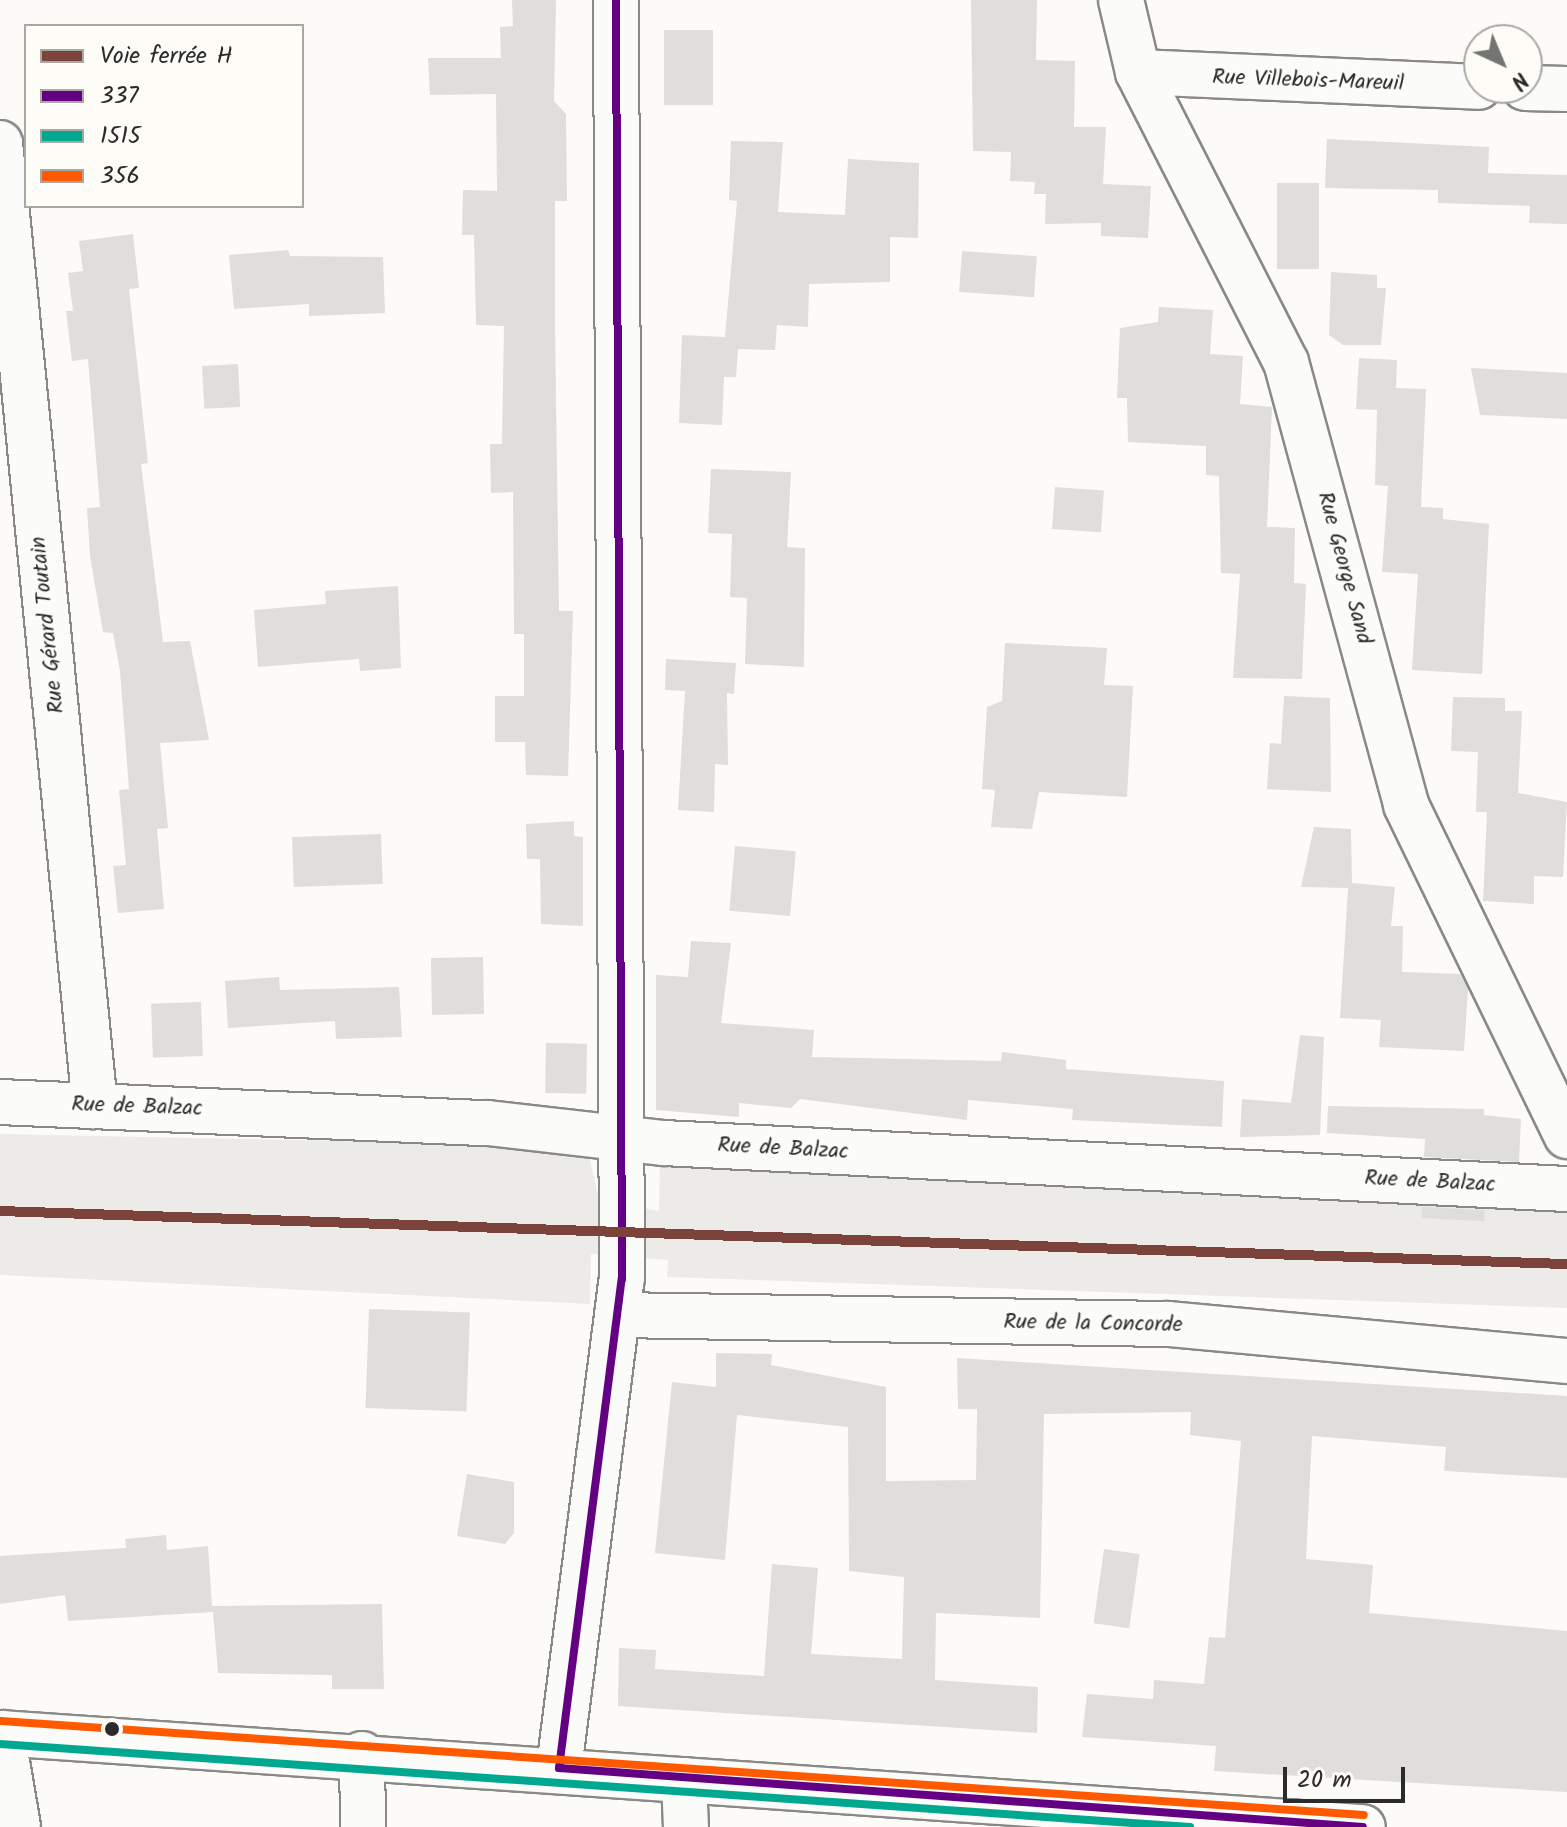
<!DOCTYPE html>
<html>
<head>
<meta charset="utf-8">
<style>
	body { margin:0 }
	#map { position:relative; width:1567px; height:1827px; overflow:hidden; background:#fcfbf8; font-family:Kalam,sans-serif }
	div>[style] { position:absolute }
	.built>* { inset:0; background:#ecebe7 }
	.building>* { inset:0; background:#dfdedc; transform-origin:0 0 }
	.roads { filter:drop-shadow(2px 0 #898987) drop-shadow(-2px 0 #898987) drop-shadow(0 2px #898987) drop-shadow(0 -2px #898987) }
	.minor>* { height:44px; margin:-22px; padding:0 22px; transform-origin:22px; border-radius:22px; background:#fbfbf9 }
	.major>* { height:44px; margin:-22px; padding:0 22px; transform-origin:22px; border-radius:22px; background:#fbfbf9 }
	.bus-1>* { height:8px; margin:-4px; padding:0 4px; transform-origin:4px; border-radius:4px; background:#640082 }
	.bus-2>* { height:8px; margin:-4px; padding:0 4px; transform-origin:4px; border-radius:4px; background:#00a88f }
	.bus-3>* { height:8px; margin:-4px; padding:0 4px; transform-origin:4px; border-radius:4px; background:#ff5a00 }
	.rail-1>* { height:10px; margin:-5px; padding:0 5px; transform-origin:5px; border-radius:5px; background:#7b4339 }
	.dots>* { width:22px; height:22px; translate:-50% -50%; box-sizing:border-box; border:4px solid #fdfcf7; border-radius:50% }
	span { translate:-50% -50%; white-space:nowrap; text-align:center; line-height:1.15; -webkit-text-stroke:7px #fdfcf7; paint-order:stroke }
	.street-label { font-size:22px; color:#2b2b2b }
	.legend { position:absolute; left:24px; top:24px; width:280px; height:184px; box-sizing:border-box; background:#fdfcf7; border:2px solid #a9a8a5; margin:0; padding:10px 14px; list-style:none; font-size:24px; color:#2b2b2b }
	.legend li { display:flex; align-items:center; gap:16px; height:40px }
	.legend b { width:40px; border:2px solid #a9a8a5 }
	.north { position:absolute; left:1463px; top:24px; width:80px; height:80px; box-sizing:border-box; background:#fdfcf7; border:2px solid #a9a8a5; border-radius:50%; rotate:136deg; font-size:22px; font-weight:700; line-height:32px; text-align:center; color:#2b2b2b }
	.north::after { content:''; display:block; margin:auto; width:28px; height:36px; background:#747473; clip-path:polygon(50% 0,100% 100%,50% 72%,0 100%) }
	.scale { position:absolute; left:1283px; top:1767px; width:122px; height:36px; box-sizing:border-box; border:4px solid #2b2b2b; border-top:0; padding-left:10px; font-size:24px; line-height:28px; white-space:nowrap; color:#2b2b2b; -webkit-text-stroke:6px #fdfcf7; paint-order:stroke }
</style>
</head>
<body>
<div id="map">
	<div class="built">
		<div style="clip-path:polygon(0 1134px,587px 1146px,599px 1200px,659px 1211px,660px 1164px,1567px 1202px,1567px 1308px,667px 1277px,668px 1260px,591px 1254px,590px 1304px,0 1275px)"></div>
	</div>
	<div class="building">
		<div style="clip-path:polygon(512px 0,556px 0,554px 101px,566px 114px,567px 201px,555px 201px,555px 326px,559px 611px,573px 611px,568px 776px,526px 775px,525px 742px,495px 742px,495px 696px,524px 696px,524px 634px,514px 634px,513px 492px,491px 493px,490px 444px,502px 444px,504px 326px,476px 325px,474px 235px,462px 235px,463px 190px,497px 191px,496px 94px,430px 95px,428px 58px,501px 58px,500px 27px,513px 26px)"></div>
		<div style="clip-path:polygon(971px 0,1037px 0,1036px 60px,1075px 61px,1074px 127px,1106px 127px,1103px 184px,1151px 186px,1148px 238px,1101px 236px,1101px 223px,1045px 224px,1046px 194px,1034px 194px,1035px 182px,1010px 181px,1011px 152px,973px 151px)"></div>
		<div style="left:664px;top:30px;width:49px;height:75px"></div>
		<div style="clip-path:polygon(1327px 139px,1489px 147px,1488px 173px,1567px 175px,1567px 224px,1529px 223px,1530px 206px,1438px 203px,1438px 190px,1325px 188px)"></div>
		<div style="clip-path:polygon(731px 141px,783px 142px,778px 212px,845px 215px,848px 159px,919px 163px,918px 238px,890px 237px,890px 282px,809px 284px,808px 327px,777px 325px,775px 350px,738px 349px,736px 377px,724px 377px,722px 425px,679px 423px,682px 335px,725px 337px,737px 201px,729px 200px)"></div>
		<div style="left:1277px;top:183px;width:42px;height:86px"></div>
		<div style="clip-path:polygon(133px 234px,139px 288px,129px 289px,148px 463px,141px 464px,163px 642px,190px 641px,209px 740px,160px 743px,168px 828px,157px 829px,164px 909px,118px 913px,113px 866px,126px 865px,119px 790px,129px 789px,120px 671px,113px 633px,103px 632px,90px 556px,87px 508px,100px 507px,88px 359px,72px 361px,66px 311px,73px 311px,68px 273px,83px 271px,79px 241px)"></div>
		<div style="clip-path:polygon(288px 250px,290px 256px,383px 257px,385px 313px,309px 316px,309px 304px,234px 309px,229px 255px)"></div>
		<div style="left:962px;top:251px;width:75px;height:41px;rotate:4deg"></div>
		<div style="clip-path:polygon(1331px 272px,1377px 275px,1377px 288px,1386px 288px,1381px 345px,1343px 345px,1329px 335px)"></div>
		<div style="clip-path:polygon(1159px 307px,1213px 310px,1210px 354px,1243px 356px,1240px 404px,1272px 407px,1267px 527px,1295px 528px,1294px 583px,1306px 584px,1302px 679px,1233px 678px,1240px 574px,1221px 573px,1219px 476px,1206px 475px,1206px 446px,1128px 442px,1127px 398px,1117px 398px,1120px 328px,1158px 322px)"></div>
		<div style="clip-path:polygon(1359px 358px,1397px 360px,1396px 388px,1426px 389px,1421px 507px,1443px 508px,1443px 519px,1489px 524px,1482px 674px,1412px 670px,1418px 574px,1382px 572px,1388px 486px,1375px 485px,1377px 410px,1356px 409px)"></div>
		<div style="left:238px;top:364px;width:43px;height:36px;rotate:87deg"></div>
		<div style="clip-path:polygon(1471px 368px,1567px 373px,1567px 419px,1480px 415px)"></div>
		<div style="clip-path:polygon(711px 469px,791px 472px,787px 547px,805px 548px,804px 667px,745px 664px,747px 598px,730px 597px,732px 534px,708px 533px)"></div>
		<div style="left:1055px;top:487px;width:49px;height:42px;rotate:4deg"></div>
		<div style="clip-path:polygon(398px 586px,401px 668px,360px 671px,359px 659px,258px 667px,254px 610px,326px 604px,325px 591px)"></div>
		<div style="clip-path:polygon(1005px 643px,1107px 648px,1104px 685px,1133px 686px,1127px 797px,1039px 792px,1032px 829px,991px 827px,995px 790px,982px 789px,987px 707px,1002px 701px)"></div>
		<div style="clip-path:polygon(666px 659px,736px 663px,734px 694px,727px 693px,728px 765px,715px 764px,714px 812px,678px 810px,685px 691px,665px 690px)"></div>
		<div style="clip-path:polygon(1284px 696px,1330px 698px,1331px 792px,1267px 789px,1270px 743px,1281px 744px)"></div>
		<div style="clip-path:polygon(1453px 697px,1505px 698px,1505px 711px,1522px 711px,1518px 793px,1567px 802px,1563px 877px,1534px 876px,1534px 904px,1483px 901px,1487px 812px,1476px 812px,1478px 752px,1451px 751px)"></div>
		<div style="clip-path:polygon(574px 821px,574px 836px,583px 837px,583px 926px,541px 924px,540px 859px,527px 859px,526px 824px)"></div>
		<div style="clip-path:polygon(1314px 827px,1351px 829px,1352px 883px,1395px 887px,1391px 926px,1403px 926px,1402px 972px,1460px 974px,1468px 989px,1464px 1051px,1379px 1047px,1381px 1020px,1340px 1018px,1348px 888px,1301px 887px)"></div>
		<div style="left:381px;top:834px;width:50px;height:89px;rotate:88deg"></div>
		<div style="left:735px;top:846px;width:61px;height:65px;rotate:5deg"></div>
		<div style="clip-path:polygon(691px 941px,731px 943px,721px 1023px,814px 1030px,812px 1057px,1001px 1061px,1002px 1052px,1066px 1060px,1066px 1069px,1224px 1081px,1222px 1127px,1072px 1120px,1073px 1109px,968px 1100px,967px 1120px,800px 1099px,791px 1108px,739px 1103px,739px 1117px,656px 1110px,656px 975px,688px 977px)"></div>
		<div style="left:483px;top:957px;width:57px;height:52px;rotate:89deg"></div>
		<div style="clip-path:polygon(279px 977px,280px 990px,399px 987px,402px 1037px,336px 1039px,335px 1021px,228px 1028px,225px 981px)"></div>
		<div style="left:201px;top:1002px;width:54px;height:50px;rotate:88deg"></div>
		<div style="clip-path:polygon(1300px 1035px,1324px 1037px,1320px 1135px,1240px 1137px,1242px 1099px,1291px 1103px)"></div>
		<div style="left:546px;top:1043px;width:41px;height:50px;rotate:1deg"></div>
		<div style="clip-path:polygon(1328px 1106px,1484px 1109px,1484px 1115px,1521px 1119px,1519px 1162px,1424px 1157px,1425px 1139px,1327px 1133px)"></div>
		<div style="left:1422px;top:1207px;width:63px;height:11px;rotate:3deg"></div>
		<div style="left:369px;top:1309px;width:101px;height:99px;rotate:2deg"></div>
		<div style="clip-path:polygon(716px 1353px,772px 1354px,771px 1365px,886px 1387px,886px 1481px,976px 1480px,977px 1409px,958px 1409px,957px 1358px,1567px 1396px,1567px 1478px,1444px 1471px,1446px 1447px,1312px 1436px,1306px 1559px,1373px 1565px,1369px 1613px,1567px 1631px,1567px 1792px,1214px 1771px,1216px 1746px,1082px 1737px,1087px 1694px,1153px 1699px,1154px 1680px,1204px 1684px,1209px 1637px,1225px 1638px,1241px 1441px,1190px 1435px,1191px 1412px,1044px 1414px,1040px 1618px,936px 1613px,935px 1680px,1038px 1687px,1037px 1733px,618px 1706px,619px 1648px,656px 1650px,655px 1669px,764px 1676px,772px 1564px,818px 1568px,811px 1654px,902px 1659px,904px 1577px,849px 1571px,848px 1427px,737px 1415px,725px 1560px,655px 1553px,672px 1382px,716px 1387px)"></div>
		<div style="clip-path:polygon(467px 1474px,514px 1482px,514px 1533px,505px 1544px,457px 1536px)"></div>
		<div style="clip-path:polygon(166px 1535px,167px 1550px,208px 1546px,212px 1606px,382px 1604px,384px 1689px,332px 1689px,332px 1675px,218px 1673px,213px 1612px,68px 1621px,65px 1595px,0 1604px,0 1556px,126px 1548px,125px 1539px)"></div>
		<div style="left:1104px;top:1549px;width:36px;height:75px;rotate:8deg"></div>
	</div>
	<div class="roads">
		<div class="minor">
			<div style="left:1121px;top:0;width:74px;rotate:76.7deg"></div>
			<div style="left:1138px;top:72px;width:326px;rotate:63deg"></div>
			<div style="left:1286px;top:362px;width:459px;rotate:74.8deg"></div>
			<div style="left:1406px;top:805px;width:368px;rotate:64.1deg"></div>
			<div style="left:1138px;top:72px;width:341px;rotate:2.5deg"></div>
			<div style="left:1525px;top:88px;width:42px;rotate:1.4deg"></div>
			<div style="left:0;top:143px;width:968px;rotate:84.37deg"></div>
			<div style="left:0;top:1102px;width:488px;rotate:2.5deg"></div>
			<div style="left:488px;top:1123px;width:177px;rotate:6.5deg"></div>
			<div style="left:664px;top:1143px;width:904px;rotate:2.92deg"></div>
			<div style="left:617px;top:1315px;width:551px;rotate:0.94deg"></div>
			<div style="left:1168px;top:1324px;width:401px;rotate:5.3deg"></div>
			<div style="left:2px;top:1733px;width:95px;rotate:80.3deg"></div>
			<div style="left:362px;top:1754px;width:73px;rotate:89.2deg"></div>
			<div style="left:559px;top:1768px;width:493px;rotate:-82.7deg"></div>
			<div style="left:622px;top:1279px;width:1279px;rotate:-90.27deg"></div>
			<div style="left:684px;top:1780px;width:47px;rotate:87.6deg"></div>
		</div>
		<div class="major">
			<div style="left:0;top:1733px;width:1366px;rotate:3.95deg"></div>
		</div>
	</div>
	<div class="bus-1">
		<div style="left:559px;top:1768px;width:493px;rotate:-82.7deg"></div>
		<div style="left:622px;top:1279px;width:1279px;rotate:-90.27deg"></div>
		<div style="left:559px;top:1768px;width:806px;rotate:4.2deg"></div>
	</div>
	<div class="bus-2">
		<div style="left:0;top:1744px;width:1193px;rotate:3.99deg"></div>
	</div>
	<div class="bus-3">
		<div style="left:1px;top:1721px;width:1366px;rotate:3.95deg"></div>
	</div>
	<div class="rail-1">
		<div style="left:0;top:1211px;width:1568px;rotate:1.94deg"></div>
	</div>
	<div class="dots">
		<div style="left:112px;top:1729px;background:#2b2b2b"></div>
	</div>
	<div class="street-label">
		<span style="left:1308px;top:81px;rotate:2deg">Rue Villebois-Mareuil</span>
		<span style="left:1344px;top:568px;rotate:75deg">Rue George Sand</span>
		<span style="left:48px;top:625px;rotate:-96deg">Rue Gérard Toutain</span>
		<span style="left:137px;top:1107px;rotate:2deg">Rue de Balzac</span>
		<span style="left:783px;top:1149px;rotate:3deg">Rue de Balzac</span>
		<span style="left:1430px;top:1182px;rotate:3deg">Rue de Balzac</span>
		<span style="left:1093px;top:1324px;rotate:1deg">Rue de la Concorde</span>
	</div>
	<ul class="legend">
	<li><b style="height:10px;background:#7b4339"></b>Voie ferrée H</li>
	<li><b style="height:10px;background:#640082"></b>337</li>
	<li><b style="height:10px;background:#00a88f"></b>1515</li>
	<li><b style="height:10px;background:#ff5a00"></b>356</li>
	</ul>
	<div class="north">N</div>
	<div class="scale">20 m</div>
</div>
</body>
</html>
